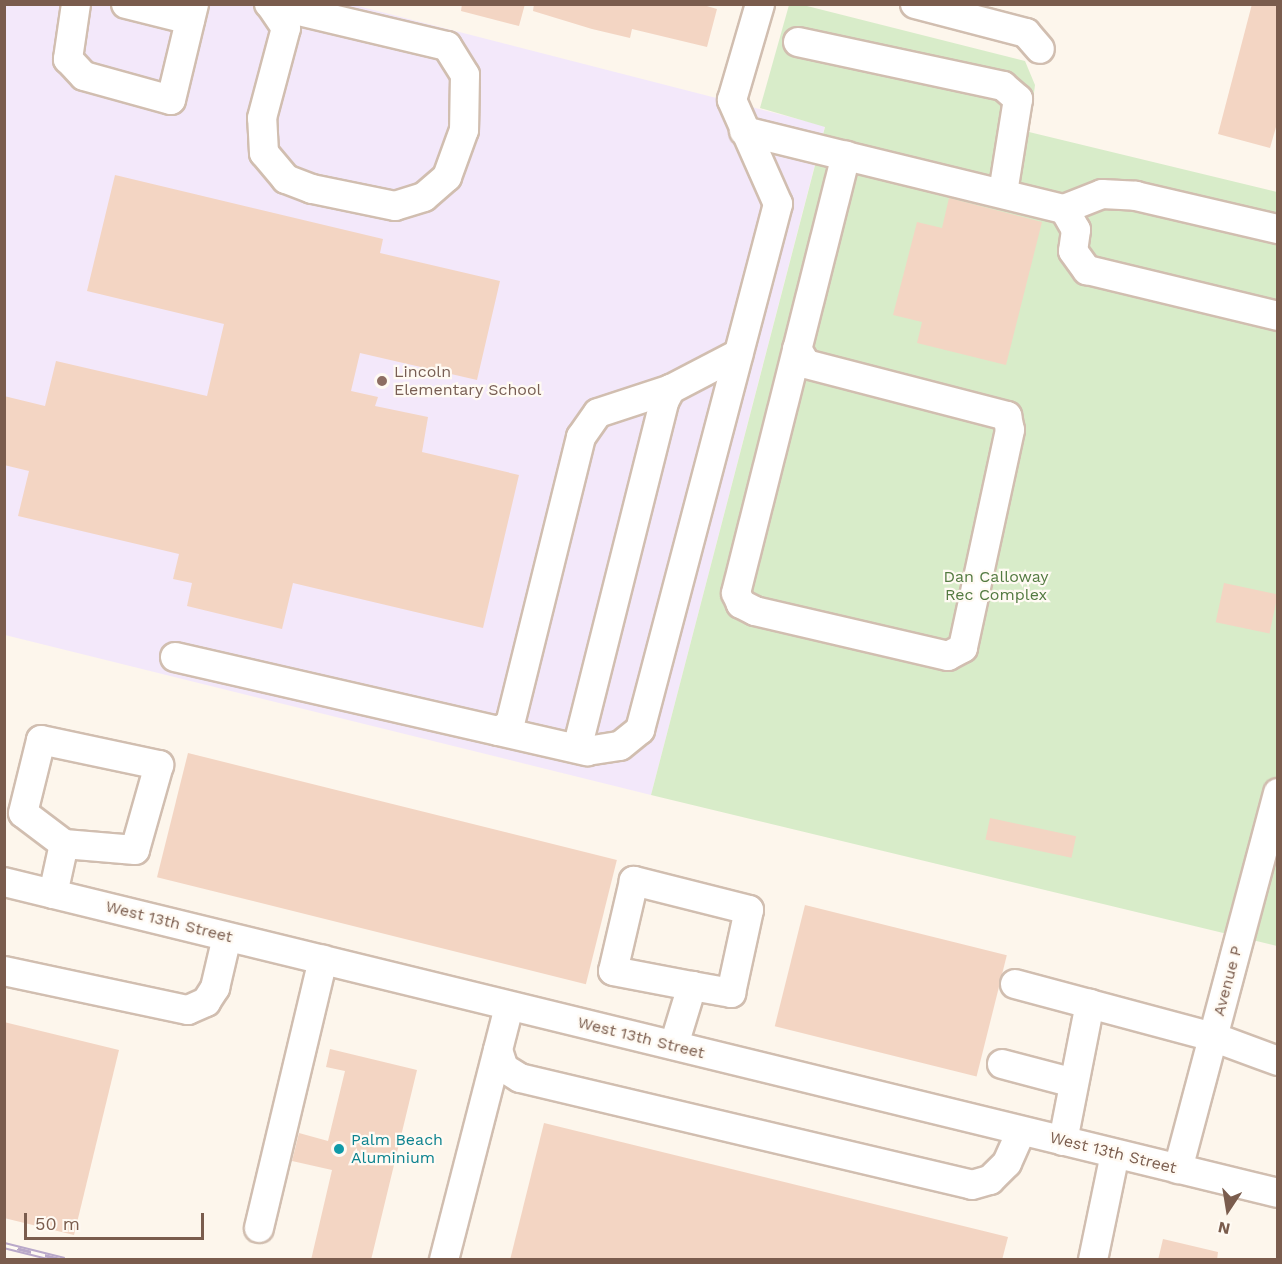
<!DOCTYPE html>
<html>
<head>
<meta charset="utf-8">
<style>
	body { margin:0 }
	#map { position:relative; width:1282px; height:1264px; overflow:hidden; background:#fdf6ec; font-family:"Work Sans",sans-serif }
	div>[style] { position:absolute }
	.education>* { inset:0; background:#f3e8fa }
	.green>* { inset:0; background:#d8ecc9 }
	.building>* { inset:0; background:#f3d5c3; transform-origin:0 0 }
	.roads { filter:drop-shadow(2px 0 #d1beb0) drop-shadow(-2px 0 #d1beb0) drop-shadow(0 2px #d1beb0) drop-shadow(0 -2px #d1beb0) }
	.minor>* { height:28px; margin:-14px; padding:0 14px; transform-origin:14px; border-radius:14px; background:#fff }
	.rail>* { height:7px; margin-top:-3.5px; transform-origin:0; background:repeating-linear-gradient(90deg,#fffaf3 0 14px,#b9a8c9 0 28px); box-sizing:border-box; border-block:2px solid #b9a8c9 }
	.dots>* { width:16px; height:16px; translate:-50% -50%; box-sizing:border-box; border:3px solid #fffaf3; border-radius:50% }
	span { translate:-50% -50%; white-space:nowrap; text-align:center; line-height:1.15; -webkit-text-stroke:4.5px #fffaf3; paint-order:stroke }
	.education-label { font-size:16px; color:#785e54 }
	.left { translate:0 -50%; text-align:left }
	.park-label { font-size:16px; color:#537a41 }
	.street-label { font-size:16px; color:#7a5c4d }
	.culture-label { font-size:16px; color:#0d838f }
	.frame { position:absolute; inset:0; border:6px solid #7a5c4d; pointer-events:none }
	.north { position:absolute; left:1198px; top:1180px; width:60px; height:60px; -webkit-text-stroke:4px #fffaf3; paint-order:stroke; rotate:192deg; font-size:16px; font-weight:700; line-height:24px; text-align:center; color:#7a5c4d }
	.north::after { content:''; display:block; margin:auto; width:21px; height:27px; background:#7a5c4d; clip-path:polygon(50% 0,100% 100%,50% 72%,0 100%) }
	.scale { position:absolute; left:24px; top:1213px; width:180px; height:27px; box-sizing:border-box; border:3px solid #7a5c4d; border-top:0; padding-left:8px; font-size:18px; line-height:21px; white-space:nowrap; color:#7a5c4d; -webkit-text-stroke:4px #fffaf3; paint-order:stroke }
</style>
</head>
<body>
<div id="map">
	<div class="education">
		<div style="clip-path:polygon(5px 5px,354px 5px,825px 126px,651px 795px,5px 635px)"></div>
	</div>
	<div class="green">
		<div style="clip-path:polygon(789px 5px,803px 5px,1025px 61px,1035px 85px,1029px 132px,1277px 192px,1277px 946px,651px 795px,825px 127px,760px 108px)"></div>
	</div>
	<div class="building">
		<div style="clip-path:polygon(462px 4px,525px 4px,519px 26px,461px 11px)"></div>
		<div style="clip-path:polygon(534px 4px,700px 4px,717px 9px,707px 47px,632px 29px,630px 38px,592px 29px,533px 11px)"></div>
		<div style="clip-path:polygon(1252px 4px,1278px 4px,1278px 120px,1270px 148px,1218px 134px)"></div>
		<div style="clip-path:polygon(115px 175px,383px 239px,380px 253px,500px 281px,477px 380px,360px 353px,351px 391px,378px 397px,375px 406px,428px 417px,422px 452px,519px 475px,483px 628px,293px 583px,282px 629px,187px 606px,192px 583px,173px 579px,179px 554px,18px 516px,29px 471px,4px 465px,4px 396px,45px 406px,56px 361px,207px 396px,224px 324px,87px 291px)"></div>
		<div style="clip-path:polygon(949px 198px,1042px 222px,1006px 365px,917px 343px,922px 322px,893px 315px,917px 222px,942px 228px)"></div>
		<div style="left:1224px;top:583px;width:55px;height:40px;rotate:12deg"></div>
		<div style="left:188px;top:753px;width:442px;height:128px;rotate:14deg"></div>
		<div style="left:990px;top:818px;width:88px;height:22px;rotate:12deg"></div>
		<div style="left:805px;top:905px;width:208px;height:125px;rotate:14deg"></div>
		<div style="clip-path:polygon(4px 1022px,119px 1050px,74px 1235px,4px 1218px)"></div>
		<div style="clip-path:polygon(330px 1049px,417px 1070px,371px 1260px,311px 1260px,332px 1170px,292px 1161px,299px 1133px,328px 1141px,345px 1071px,326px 1067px)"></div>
		<div style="clip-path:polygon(544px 1123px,1008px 1237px,1002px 1260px,510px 1260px)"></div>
		<div style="clip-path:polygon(1163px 1239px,1218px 1252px,1217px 1260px,1158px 1260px)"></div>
	</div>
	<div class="roads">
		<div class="minor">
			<div style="left:76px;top:4px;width:56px;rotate:98.3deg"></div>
			<div style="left:68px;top:59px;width:23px;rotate:47deg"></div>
			<div style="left:84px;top:76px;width:90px;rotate:15.4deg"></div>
			<div style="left:171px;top:100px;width:99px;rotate:-76.5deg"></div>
			<div style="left:126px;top:4px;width:66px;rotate:14deg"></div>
			<div style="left:269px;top:4px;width:183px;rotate:13.3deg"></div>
			<div style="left:447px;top:46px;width:34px;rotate:58deg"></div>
			<div style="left:465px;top:75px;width:55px;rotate:91deg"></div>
			<div style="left:464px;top:130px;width:50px;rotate:109.9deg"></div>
			<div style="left:447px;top:177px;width:30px;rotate:139deg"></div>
			<div style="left:424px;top:197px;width:30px;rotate:163deg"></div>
			<div style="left:395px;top:206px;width:85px;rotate:-168.4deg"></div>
			<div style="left:312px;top:189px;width:28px;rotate:-159deg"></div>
			<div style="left:286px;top:179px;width:34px;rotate:-130deg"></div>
			<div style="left:264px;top:153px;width:35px;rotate:-93deg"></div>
			<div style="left:262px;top:118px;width:93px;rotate:-75.1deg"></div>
			<div style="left:286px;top:28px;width:27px;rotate:-124deg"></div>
			<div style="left:915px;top:4px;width:115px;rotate:14.6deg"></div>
			<div style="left:1026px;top:33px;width:21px;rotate:49deg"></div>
			<div style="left:798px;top:42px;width:210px;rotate:12.1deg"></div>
			<div style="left:1003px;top:86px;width:20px;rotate:41deg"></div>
			<div style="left:1018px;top:99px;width:95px;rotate:99.1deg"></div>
			<div style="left:744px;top:131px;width:105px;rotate:13.8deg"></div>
			<div style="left:1064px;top:209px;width:41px;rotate:-21.5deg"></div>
			<div style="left:1102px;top:194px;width:34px;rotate:3deg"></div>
			<div style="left:1136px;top:196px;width:146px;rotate:13.1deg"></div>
			<div style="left:797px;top:349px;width:17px;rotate:59deg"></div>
			<div style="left:806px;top:364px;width:208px;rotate:14.5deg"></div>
			<div style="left:1007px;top:416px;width:14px;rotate:78deg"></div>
			<div style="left:1010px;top:430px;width:223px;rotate:102.2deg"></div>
			<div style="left:963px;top:648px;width:17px;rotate:152deg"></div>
			<div style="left:948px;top:656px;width:198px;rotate:-166.9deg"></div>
			<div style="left:755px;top:611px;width:16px;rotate:-153deg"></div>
			<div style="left:741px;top:604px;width:12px;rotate:-114deg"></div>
			<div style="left:736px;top:593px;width:451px;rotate:-75.9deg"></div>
			<div style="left:846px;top:156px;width:224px;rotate:13.7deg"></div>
			<div style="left:1064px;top:209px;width:24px;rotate:60deg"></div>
			<div style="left:1076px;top:230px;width:21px;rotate:98deg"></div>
			<div style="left:1073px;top:251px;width:24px;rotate:54deg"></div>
			<div style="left:1087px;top:270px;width:196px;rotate:13.5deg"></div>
			<div style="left:175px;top:657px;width:423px;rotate:12.9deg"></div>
			<div style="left:587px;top:751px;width:33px;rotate:-9deg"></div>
			<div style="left:620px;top:746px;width:26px;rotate:-39deg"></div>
			<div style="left:640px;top:730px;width:544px;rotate:-75.3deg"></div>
			<div style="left:778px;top:204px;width:114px;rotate:-113.9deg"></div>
			<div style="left:732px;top:100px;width:100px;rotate:-73.7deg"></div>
			<div style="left:498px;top:731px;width:14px;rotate:-30deg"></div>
			<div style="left:510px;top:724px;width:296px;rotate:-76.1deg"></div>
			<div style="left:581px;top:437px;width:29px;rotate:-55deg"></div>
			<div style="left:598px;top:413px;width:77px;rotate:-18.2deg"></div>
			<div style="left:571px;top:747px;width:10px;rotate:-37deg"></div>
			<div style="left:579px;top:741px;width:349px;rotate:-75.9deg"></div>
			<div style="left:664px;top:402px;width:15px;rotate:-62deg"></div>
			<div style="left:671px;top:389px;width:76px;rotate:-27.6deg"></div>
			<div style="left:4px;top:882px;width:1311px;rotate:13.72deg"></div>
			<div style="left:53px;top:894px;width:51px;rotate:-77.6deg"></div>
			<div style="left:64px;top:844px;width:51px;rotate:-142.9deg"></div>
			<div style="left:23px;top:813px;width:75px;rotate:-76.1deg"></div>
			<div style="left:41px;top:740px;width:121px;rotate:12deg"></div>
			<div style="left:159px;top:765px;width:88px;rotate:105.8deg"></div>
			<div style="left:135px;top:850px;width:71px;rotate:-175.2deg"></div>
			<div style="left:4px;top:971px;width:188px;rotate:12deg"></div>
			<div style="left:188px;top:1010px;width:20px;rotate:-24deg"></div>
			<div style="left:206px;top:1002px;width:17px;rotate:-57deg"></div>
			<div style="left:215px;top:988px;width:52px;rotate:-76.8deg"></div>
			<div style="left:1015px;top:984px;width:205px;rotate:15deg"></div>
			<div style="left:1213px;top:1037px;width:69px;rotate:20.3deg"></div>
			<div style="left:674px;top:1045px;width:62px;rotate:-73deg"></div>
			<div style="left:692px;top:986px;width:40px;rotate:10deg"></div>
			<div style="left:731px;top:993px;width:85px;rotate:-77.8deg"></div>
			<div style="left:749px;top:910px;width:119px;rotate:-165.8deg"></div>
			<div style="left:634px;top:881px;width:92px;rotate:103.1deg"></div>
			<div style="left:613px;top:971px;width:80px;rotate:10.8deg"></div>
			<div style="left:498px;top:1050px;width:19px;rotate:72deg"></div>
			<div style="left:504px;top:1068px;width:19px;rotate:32deg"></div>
			<div style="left:520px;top:1078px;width:464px;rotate:13.3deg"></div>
			<div style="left:972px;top:1185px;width:19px;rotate:-16deg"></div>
			<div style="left:990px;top:1180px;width:24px;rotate:-45deg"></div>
			<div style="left:1007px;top:1163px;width:35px;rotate:-66deg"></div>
			<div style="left:1002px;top:1064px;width:74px;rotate:14.8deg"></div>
			<div style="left:1063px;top:1141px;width:140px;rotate:-78.9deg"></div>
			<div style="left:1178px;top:1169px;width:389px;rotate:-75.1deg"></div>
			<div style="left:259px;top:1228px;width:276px;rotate:-76.6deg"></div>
			<div style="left:444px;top:1260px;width:262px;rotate:-75.6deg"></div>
			<div style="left:1093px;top:1260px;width:108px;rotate:-78.3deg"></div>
		</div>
	</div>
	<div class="rail">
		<div style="left:4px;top:1245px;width:62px;rotate:14deg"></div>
	</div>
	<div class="dots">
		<div style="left:382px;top:381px;background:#8d6e63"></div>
		<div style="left:339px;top:1149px;background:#0f9aa8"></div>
	</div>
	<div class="education-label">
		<span class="left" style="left:394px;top:381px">Lincoln<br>Elementary School</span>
	</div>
	<div class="park-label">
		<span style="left:996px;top:586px">Dan Calloway<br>Rec Complex</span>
	</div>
	<div class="street-label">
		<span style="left:169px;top:922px;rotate:14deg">West 13th Street</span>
		<span style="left:1228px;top:981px;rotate:-75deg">Avenue P</span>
		<span style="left:641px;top:1038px;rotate:14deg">West 13th Street</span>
		<span style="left:1113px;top:1153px;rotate:14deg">West 13th Street</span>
	</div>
	<div class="culture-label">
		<span class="left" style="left:351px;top:1149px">Palm Beach<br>Aluminium</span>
	</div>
	<div class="frame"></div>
	<div class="north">N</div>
	<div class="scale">50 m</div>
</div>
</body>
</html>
